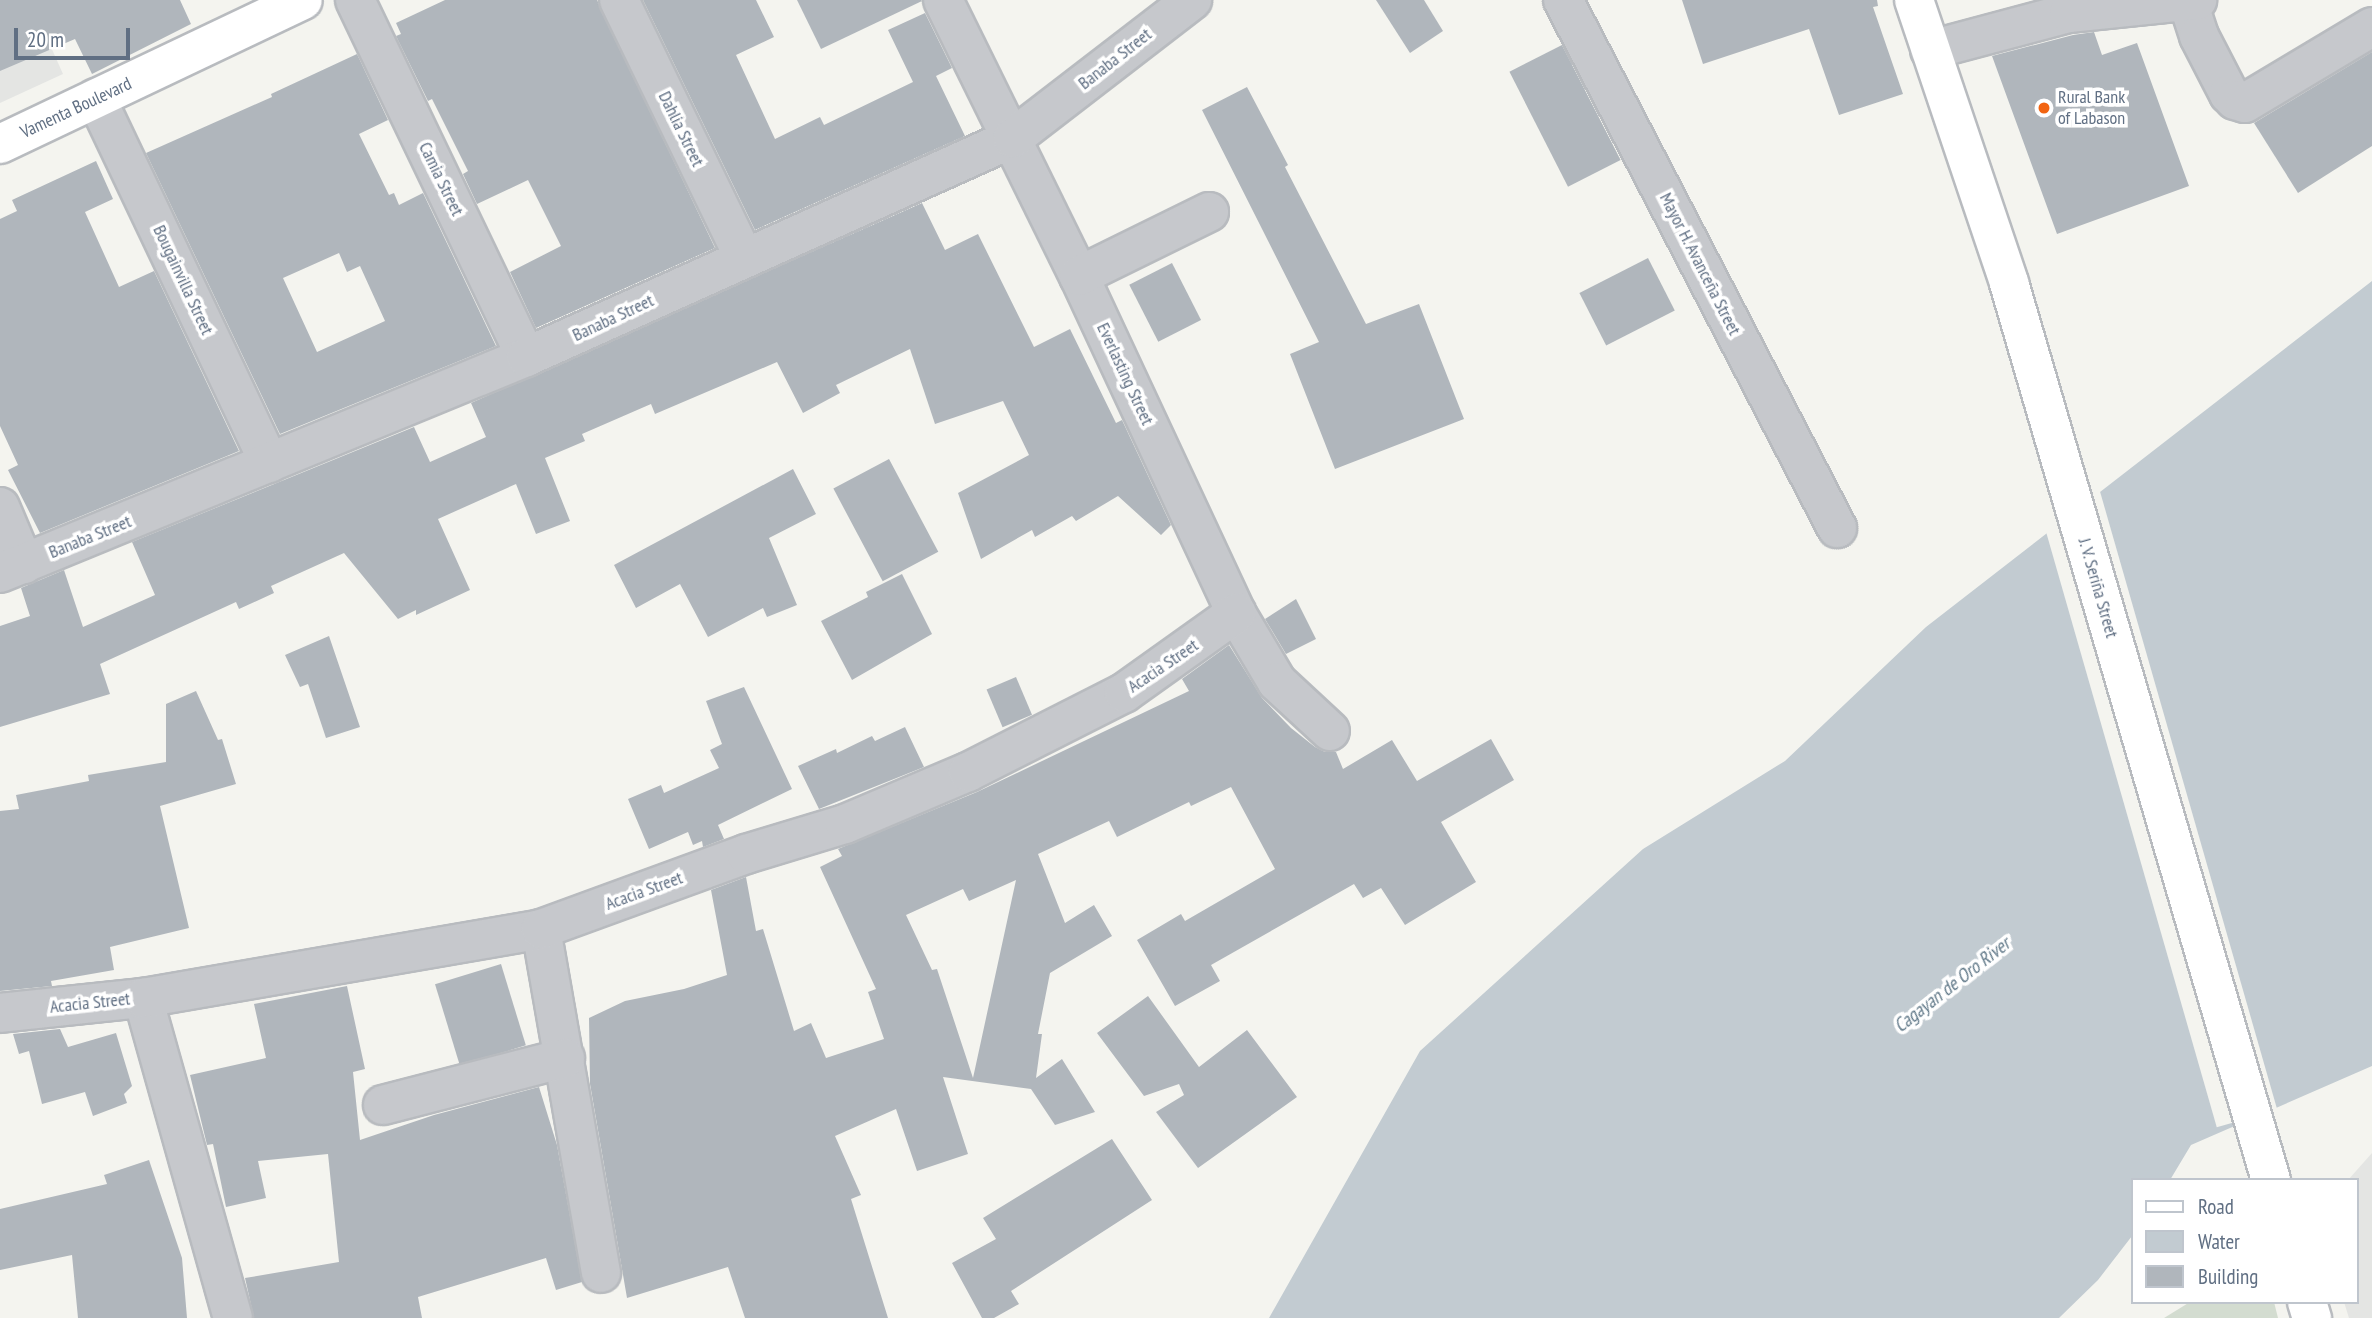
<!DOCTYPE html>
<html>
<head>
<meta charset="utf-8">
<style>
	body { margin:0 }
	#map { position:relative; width:2372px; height:1318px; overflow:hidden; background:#f4f4ef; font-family:"PT Sans Narrow",sans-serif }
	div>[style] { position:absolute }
	.built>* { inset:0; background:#e4e5e3 }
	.green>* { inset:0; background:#d3dcd0 }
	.water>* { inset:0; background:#c2cbd1 }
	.pier>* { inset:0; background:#f4f4ef; transform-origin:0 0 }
	.building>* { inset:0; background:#b0b6bc; transform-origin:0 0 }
	.roads { filter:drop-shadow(2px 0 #b8bbbf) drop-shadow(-2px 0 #b8bbbf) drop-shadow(0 2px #b8bbbf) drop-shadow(0 -2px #b8bbbf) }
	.minor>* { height:38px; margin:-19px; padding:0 19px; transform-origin:19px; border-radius:19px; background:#c6c8cc }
	.major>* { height:38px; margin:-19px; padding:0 19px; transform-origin:19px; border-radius:19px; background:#fff }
	.dots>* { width:19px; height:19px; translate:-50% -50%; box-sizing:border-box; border:4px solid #fff; border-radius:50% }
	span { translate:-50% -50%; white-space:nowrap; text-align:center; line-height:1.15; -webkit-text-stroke:7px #fff; paint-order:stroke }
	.street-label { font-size:18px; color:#606f83 }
	.poi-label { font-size:18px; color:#606f83 }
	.left { translate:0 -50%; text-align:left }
	.water-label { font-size:19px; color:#607888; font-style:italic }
	.legend { position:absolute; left:2131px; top:1178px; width:228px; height:126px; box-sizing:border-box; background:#fff; border:2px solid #bfc5cd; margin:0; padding:9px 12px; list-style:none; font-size:21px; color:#606f83 }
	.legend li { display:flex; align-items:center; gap:14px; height:35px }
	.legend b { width:35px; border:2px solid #bfc5cd }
	.scale { position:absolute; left:14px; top:28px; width:116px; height:32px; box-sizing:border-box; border:4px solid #606f83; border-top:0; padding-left:9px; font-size:21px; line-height:24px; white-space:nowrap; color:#606f83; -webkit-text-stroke:5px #fff; paint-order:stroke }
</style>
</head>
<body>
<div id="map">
	<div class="built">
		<div style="clip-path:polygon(0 0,30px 0,63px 74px,0 103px)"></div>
		<div style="clip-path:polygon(2372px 1153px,2372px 1318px,2349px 1318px,2344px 1302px,2356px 1302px,2356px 1180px,2348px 1180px)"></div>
	</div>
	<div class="green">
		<div style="clip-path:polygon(2190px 1302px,2274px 1302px,2278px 1318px,2164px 1318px)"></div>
	</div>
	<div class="water">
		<div style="clip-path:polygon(2372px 281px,2372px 1066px,2191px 1145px,2170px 1180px,2132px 1180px,2132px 1236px,2098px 1280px,2059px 1318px,1269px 1318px,1420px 1051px,1643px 849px,1785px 761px,1926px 627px)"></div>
	</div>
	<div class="pier">
		<div style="left:2099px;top:488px;width:647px;height:63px;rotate:74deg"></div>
	</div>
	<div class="building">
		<div style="clip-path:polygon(0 0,180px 0,191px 24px,92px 74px,75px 39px,0 71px)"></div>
		<div style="clip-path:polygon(445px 0,597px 0,715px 248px,536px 328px,510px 272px,561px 246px,528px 180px,477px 204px,463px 174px,468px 171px,432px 99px,428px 101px,396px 36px,401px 34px,396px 23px)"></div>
		<div style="clip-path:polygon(643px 0,756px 0,774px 37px,736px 55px,775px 139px,820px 117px,824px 125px,913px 82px,888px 30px,925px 13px,952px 68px,936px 76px,965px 136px,755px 230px)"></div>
		<div style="clip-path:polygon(797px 0,921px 0,922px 1px,821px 49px)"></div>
		<div style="clip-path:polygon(1376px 0,1424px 0,1443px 31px,1410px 53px)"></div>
		<div style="clip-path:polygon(1682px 0,1877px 0,1878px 6px,1873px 7px,1903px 94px,1839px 115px,1809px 29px,1703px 64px)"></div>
		<div style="clip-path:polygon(2094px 32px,2102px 55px,2137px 43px,2189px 186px,2057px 234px,1992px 56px,2073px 35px)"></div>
		<div style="left:1562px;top:45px;width:129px;height:59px;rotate:63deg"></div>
		<div style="clip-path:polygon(2372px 52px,2372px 146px,2298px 193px,2254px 123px)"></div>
		<div style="clip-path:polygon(evenodd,357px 54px,388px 120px,359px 134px,389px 195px,394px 193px,399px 205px,423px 193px,496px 346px,280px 434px,146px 153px,272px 97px,271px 94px,357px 54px,339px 253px,347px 272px,360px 266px,385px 321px,317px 352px,283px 278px,339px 253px)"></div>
		<div style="clip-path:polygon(1247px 87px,1288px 165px,1285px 167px,1366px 324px,1419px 304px,1464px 419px,1335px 469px,1290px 354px,1319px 342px,1202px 110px)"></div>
		<div style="clip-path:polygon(96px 161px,113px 199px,85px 212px,119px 287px,154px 271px,239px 451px,40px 533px,8px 470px,18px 465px,0 426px,0 219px,17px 211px,12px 200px)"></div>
		<div style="clip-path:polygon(922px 203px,945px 250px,978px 234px,1034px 347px,1070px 329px,1116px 423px,1122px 420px,1171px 525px,1161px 535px,1118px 496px,1076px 521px,1072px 516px,1035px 537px,1032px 530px,981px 559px,958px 493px,1029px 455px,1003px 401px,935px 424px,910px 349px,836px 385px,840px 393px,803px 413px,777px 362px,655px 414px,651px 404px,582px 434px,585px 441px,545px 458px,570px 521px,536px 534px,516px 484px,438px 519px,470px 590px,416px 615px,416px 610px,398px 619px,344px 553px,271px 586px,274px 593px,239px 609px,236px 602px,100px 664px,110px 694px,0 727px,0 626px,30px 616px,21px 588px,64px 570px,83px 627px,155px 595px,132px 542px,414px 427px,430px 462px,486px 437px,471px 403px)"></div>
		<div style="left:1648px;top:258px;width:59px;height:77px;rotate:63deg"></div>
		<div style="left:1172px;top:263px;width:64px;height:48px;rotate:63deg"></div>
		<div style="left:889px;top:459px;width:105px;height:63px;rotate:62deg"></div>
		<div style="clip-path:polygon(793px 469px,816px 514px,769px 538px,797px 605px,767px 617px,763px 608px,708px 637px,680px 584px,636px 608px,614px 565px)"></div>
		<div style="clip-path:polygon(902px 574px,932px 634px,852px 680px,821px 621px,868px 597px,866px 592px)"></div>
		<div style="clip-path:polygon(1296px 599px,1316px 639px,1286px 654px,1265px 619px)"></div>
		<div style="clip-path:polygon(329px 636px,360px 727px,326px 738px,308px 684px,300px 687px,285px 655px)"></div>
		<div style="clip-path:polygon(evenodd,1229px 645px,1262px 698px,1291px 728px,1315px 747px,1325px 752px,1336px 752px,1343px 769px,1392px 740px,1417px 781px,1491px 739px,1514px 780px,1441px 822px,1476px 882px,1405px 925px,1381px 888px,1363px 898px,1354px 884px,1211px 965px,1220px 981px,1175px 1006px,1137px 940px,1181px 914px,1185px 921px,1275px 869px,1231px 787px,1191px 806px,1189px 802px,1117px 837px,1109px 821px,1038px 854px,1065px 923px,1094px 905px,1112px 936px,1050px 973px,1038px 1034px,1042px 1034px,1036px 1078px,1062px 1059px,1095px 1112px,1055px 1125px,1031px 1089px,943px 1077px,968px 1154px,917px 1171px,896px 1109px,835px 1136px,861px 1195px,851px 1199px,888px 1318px,745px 1318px,728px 1267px,627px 1298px,590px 1084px,589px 1018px,625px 1001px,684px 989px,727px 975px,711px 890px,746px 877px,756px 931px,763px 929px,794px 1031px,811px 1023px,826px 1058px,884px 1039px,868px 992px,876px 989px,820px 867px,842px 856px,838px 849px,977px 792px,1189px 691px,1182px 679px,1229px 645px,1016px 880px,973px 1078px,937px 969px,932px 970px,906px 915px,963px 889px,969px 901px,1016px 880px)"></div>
		<div style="left:1016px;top:677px;width:41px;height:32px;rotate:67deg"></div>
		<div style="clip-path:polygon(744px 687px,792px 789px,718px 825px,724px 839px,703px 847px,702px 841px,693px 845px,688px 832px,649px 849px,628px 799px,661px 785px,664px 793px,719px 768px,710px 750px,722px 744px,706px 701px)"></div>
		<div style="clip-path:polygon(196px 691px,218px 740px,222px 739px,236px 784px,160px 806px,189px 928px,110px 947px,114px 970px,51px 981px,52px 986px,0 991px,0 811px,19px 809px,16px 795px,89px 781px,88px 775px,166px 762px,166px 704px)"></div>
		<div style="clip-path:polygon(905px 727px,924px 767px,819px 809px,798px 766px,836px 749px,837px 753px,872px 736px,875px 741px)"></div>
		<div style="left:501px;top:964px;width:85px;height:69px;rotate:73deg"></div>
		<div style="clip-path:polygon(347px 986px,365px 1069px,353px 1072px,360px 1140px,434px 1115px,539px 1087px,557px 1145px,582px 1282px,556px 1290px,546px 1258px,418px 1297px,422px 1318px,254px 1318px,245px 1278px,339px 1262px,328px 1154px,258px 1161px,266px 1198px,226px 1207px,213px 1144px,207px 1145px,190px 1075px,266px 1058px,254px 1004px)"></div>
		<div style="clip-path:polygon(1148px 996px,1199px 1067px,1247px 1030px,1297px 1097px,1198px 1168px,1156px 1112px,1184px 1095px,1179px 1084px,1144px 1096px,1097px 1033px)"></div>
		<div style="clip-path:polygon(60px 1029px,68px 1047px,116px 1033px,132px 1086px,124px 1094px,127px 1103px,93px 1116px,85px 1092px,42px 1104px,29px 1051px,19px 1054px,13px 1034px)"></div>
		<div style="clip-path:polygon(1112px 1139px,1152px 1200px,1011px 1291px,1019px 1304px,994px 1318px,982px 1318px,952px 1263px,996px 1239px,983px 1218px)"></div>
		<div style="clip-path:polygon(149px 1160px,182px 1258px,187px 1318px,78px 1318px,72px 1255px,0 1270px,0 1209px,107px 1184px,104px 1175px)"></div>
	</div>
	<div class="roads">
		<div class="minor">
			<div style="left:355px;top:0;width:396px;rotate:64.4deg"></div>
			<div style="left:619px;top:0;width:287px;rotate:64.1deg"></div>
			<div style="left:943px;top:0;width:308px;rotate:63.8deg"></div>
			<div style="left:1079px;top:276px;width:372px;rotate:65deg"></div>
			<div style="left:1236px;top:613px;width:80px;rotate:59.3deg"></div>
			<div style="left:1277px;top:682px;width:72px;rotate:42.8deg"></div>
			<div style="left:1563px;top:0;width:595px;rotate:62.57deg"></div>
			<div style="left:2188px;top:2px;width:36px;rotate:72deg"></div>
			<div style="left:2199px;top:36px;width:65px;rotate:62.7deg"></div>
			<div style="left:2229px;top:94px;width:8px;rotate:45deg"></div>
			<div style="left:2235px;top:100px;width:10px;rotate:17deg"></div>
			<div style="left:2245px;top:103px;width:148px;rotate:-30.9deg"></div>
			<div style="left:1930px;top:50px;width:144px;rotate:-14.9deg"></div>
			<div style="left:2069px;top:13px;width:129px;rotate:-5.8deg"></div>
			<div style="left:96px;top:98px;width:404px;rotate:64.6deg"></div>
			<div style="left:1079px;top:276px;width:145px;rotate:-26.2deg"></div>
			<div style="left:0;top:507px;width:62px;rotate:67.2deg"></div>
			<div style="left:0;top:573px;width:569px;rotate:-22.33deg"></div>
			<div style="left:526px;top:357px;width:534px;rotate:-24.21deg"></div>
			<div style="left:1013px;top:138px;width:226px;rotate:-37.6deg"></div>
			<div style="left:541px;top:929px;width:349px;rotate:80.1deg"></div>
			<div style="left:143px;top:998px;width:332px;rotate:74.3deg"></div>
			<div style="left:0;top:1013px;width:144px;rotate:-6deg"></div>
			<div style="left:143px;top:998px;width:404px;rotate:-9.8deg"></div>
			<div style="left:541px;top:929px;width:218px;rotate:-20.1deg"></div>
			<div style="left:746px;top:854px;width:103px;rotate:-16.9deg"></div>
			<div style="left:845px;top:824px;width:134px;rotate:-22.9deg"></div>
			<div style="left:968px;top:772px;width:175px;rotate:-26.9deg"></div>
			<div style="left:1124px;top:693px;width:138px;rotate:-35.5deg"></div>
			<div style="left:383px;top:1105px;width:188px;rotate:-14.5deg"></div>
		</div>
		<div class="major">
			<div style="left:1914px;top:0;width:299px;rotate:71.4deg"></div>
			<div style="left:2009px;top:283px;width:934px;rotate:73.72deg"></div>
			<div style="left:0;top:144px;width:335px;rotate:-25.4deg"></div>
			<div style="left:2307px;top:1302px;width:17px;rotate:73deg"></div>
		</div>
	</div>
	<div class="dots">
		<div style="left:2044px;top:108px;background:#f26411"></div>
	</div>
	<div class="street-label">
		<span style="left:1115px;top:59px;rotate:-38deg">Banaba Street</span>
		<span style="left:76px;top:108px;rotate:-25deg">Vamenta Boulevard</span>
		<span style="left:681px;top:129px;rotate:64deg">Dahlia Street</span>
		<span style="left:441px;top:179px;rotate:64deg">Camia Street</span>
		<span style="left:1700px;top:264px;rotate:63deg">Mayor H. Avanceña Street</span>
		<span style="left:183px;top:280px;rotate:65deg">Bougainvilla Street</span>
		<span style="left:613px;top:318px;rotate:-25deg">Banaba Street</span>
		<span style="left:1125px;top:374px;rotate:65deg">Everlasting Street</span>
		<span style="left:90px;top:537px;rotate:-22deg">Banaba Street</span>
		<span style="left:2098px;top:588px;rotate:74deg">J. V. Seriña Street</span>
		<span style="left:1163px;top:666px;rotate:-34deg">Acacia Street</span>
		<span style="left:644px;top:891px;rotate:-20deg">Acacia Street</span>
		<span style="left:90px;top:1003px;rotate:-6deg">Acacia Street</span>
	</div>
	<div class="poi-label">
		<span class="left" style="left:2058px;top:108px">Rural Bank<br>of Labason</span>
	</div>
	<div class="water-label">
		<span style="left:1952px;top:985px;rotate:-38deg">Cagayan de Oro River</span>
	</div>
	<ul class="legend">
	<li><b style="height:9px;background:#fff"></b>Road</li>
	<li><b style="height:19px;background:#c2cbd1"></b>Water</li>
	<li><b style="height:19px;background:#b0b6bc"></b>Building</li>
	</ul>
	<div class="scale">20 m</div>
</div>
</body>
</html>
